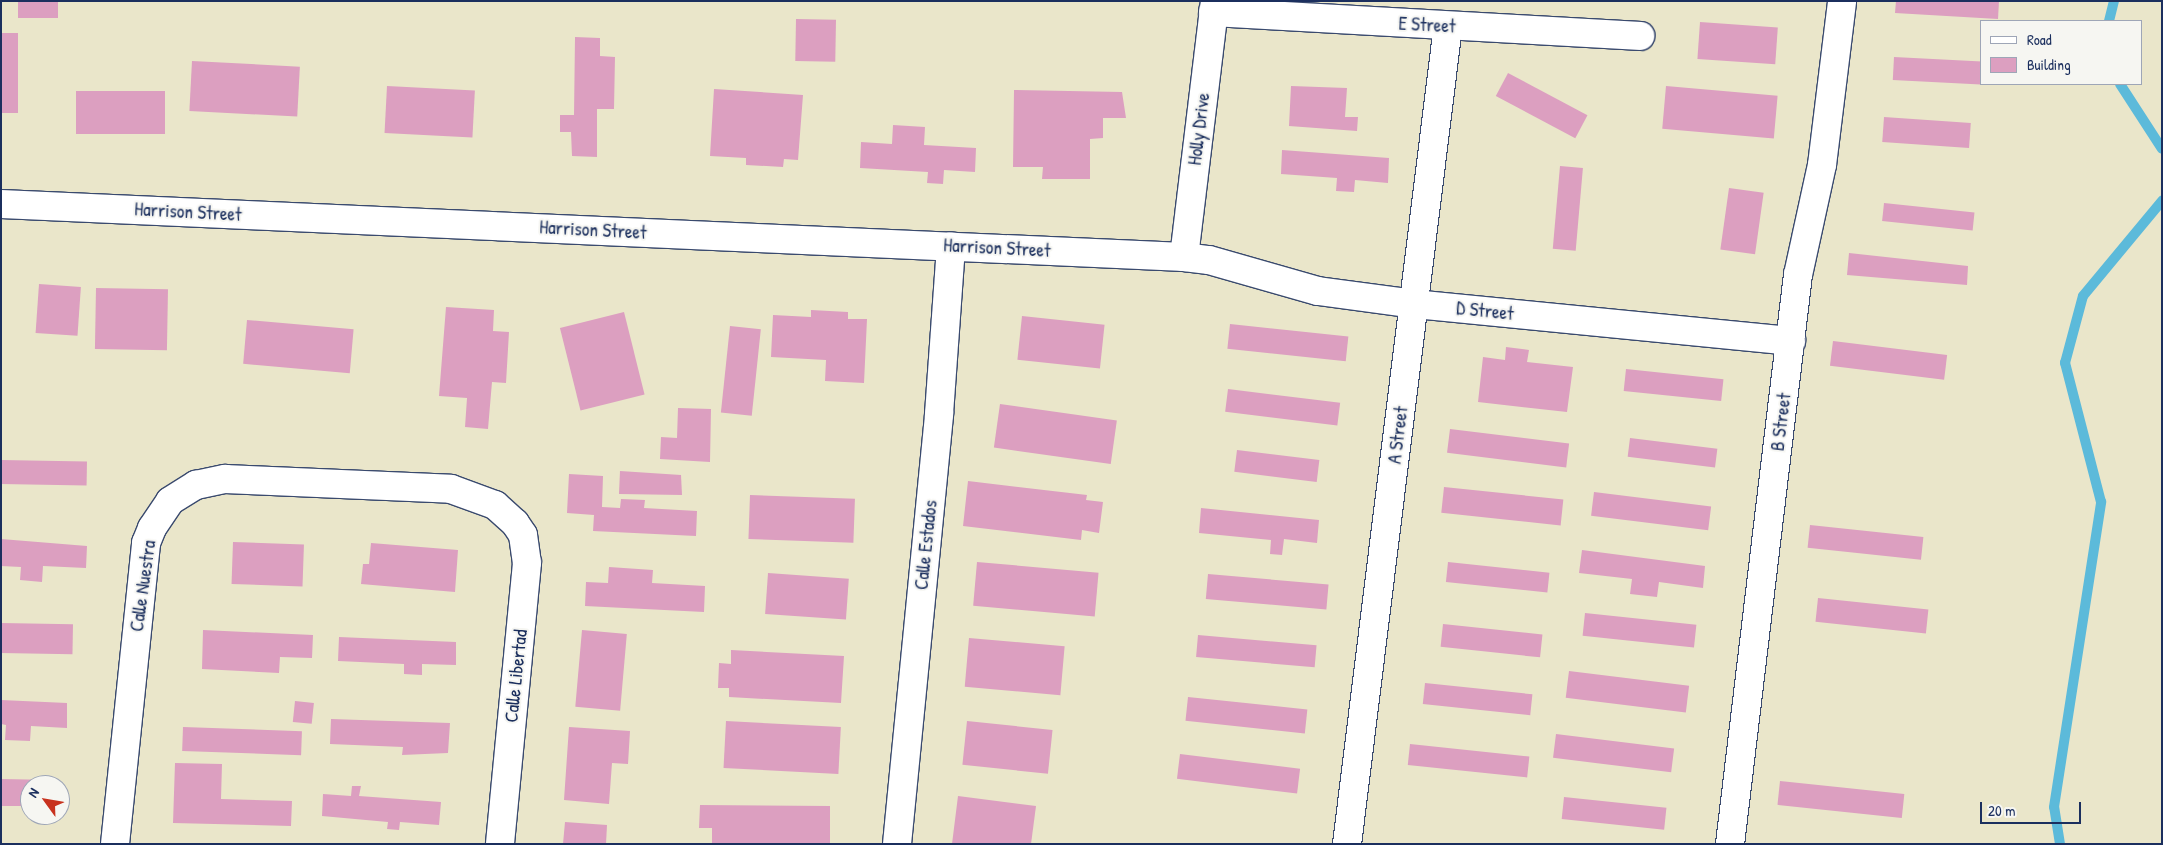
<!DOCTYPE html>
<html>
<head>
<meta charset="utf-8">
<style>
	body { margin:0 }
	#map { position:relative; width:2163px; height:845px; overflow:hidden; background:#eae6ca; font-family:"Patrick Hand",sans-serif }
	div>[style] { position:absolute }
	.stream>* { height:10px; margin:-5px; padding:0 5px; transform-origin:5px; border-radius:5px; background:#5cbada }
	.building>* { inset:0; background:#dc9fc0; transform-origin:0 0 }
	.roads { filter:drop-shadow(1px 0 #3a4a6e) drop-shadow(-1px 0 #3a4a6e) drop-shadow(0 1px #3a4a6e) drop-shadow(0 -1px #3a4a6e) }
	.minor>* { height:28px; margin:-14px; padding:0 14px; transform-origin:14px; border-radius:14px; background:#fff }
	span { translate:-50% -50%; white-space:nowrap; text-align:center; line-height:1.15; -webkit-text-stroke:4px #f6f6f2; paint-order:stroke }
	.street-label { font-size:19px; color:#1b2f5e }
	.frame { position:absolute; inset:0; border:2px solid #1b2f5e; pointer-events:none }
	.legend { position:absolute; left:1980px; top:20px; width:162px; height:65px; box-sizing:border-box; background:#f6f6f2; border:1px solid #9ea6b7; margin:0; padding:6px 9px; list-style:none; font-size:15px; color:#1b2f5e }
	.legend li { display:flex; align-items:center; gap:10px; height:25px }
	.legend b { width:25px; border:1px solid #9ea6b7 }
	.north { position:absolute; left:20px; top:775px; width:50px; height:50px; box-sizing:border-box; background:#f6f6f2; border:1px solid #9ea6b7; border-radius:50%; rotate:302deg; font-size:14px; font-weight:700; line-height:20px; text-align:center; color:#1b2f5e }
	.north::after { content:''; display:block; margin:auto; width:18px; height:22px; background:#c8321e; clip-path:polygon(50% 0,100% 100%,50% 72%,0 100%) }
	.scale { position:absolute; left:1980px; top:802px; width:101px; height:22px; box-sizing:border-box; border:2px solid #1b2f5e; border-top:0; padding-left:6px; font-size:15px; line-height:18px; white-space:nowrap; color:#1b2f5e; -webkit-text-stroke:4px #f6f6f2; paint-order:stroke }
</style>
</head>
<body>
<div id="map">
	<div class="stream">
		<div style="left:2109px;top:21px;width:21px;rotate:-76deg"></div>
		<div style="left:2120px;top:84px;width:77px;rotate:57.1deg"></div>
		<div style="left:2060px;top:844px;width:37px;rotate:-99deg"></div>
		<div style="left:2054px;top:807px;width:309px;rotate:-81.2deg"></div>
		<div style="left:2101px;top:502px;width:144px;rotate:-104.5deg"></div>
		<div style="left:2065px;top:363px;width:69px;rotate:-75deg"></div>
		<div style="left:2083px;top:296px;width:124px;rotate:-50.3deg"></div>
	</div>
	<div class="building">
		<div style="left:18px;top:1px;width:40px;height:17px"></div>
		<div style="clip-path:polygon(1896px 1px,1999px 1px,1998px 19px,1895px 13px)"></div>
		<div style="left:796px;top:19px;width:40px;height:42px;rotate:1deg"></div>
		<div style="left:1700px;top:22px;width:78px;height:37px;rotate:4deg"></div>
		<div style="left:1px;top:33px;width:17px;height:80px"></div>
		<div style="clip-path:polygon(575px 37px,600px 38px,600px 56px,615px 57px,614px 109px,597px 109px,597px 157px,572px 156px,571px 132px,560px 132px,560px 115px,574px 115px)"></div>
		<div style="left:1894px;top:57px;width:88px;height:23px;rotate:3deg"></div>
		<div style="left:192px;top:61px;width:108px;height:50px;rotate:3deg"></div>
		<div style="left:1508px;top:73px;width:90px;height:26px;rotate:28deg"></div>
		<div style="left:387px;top:86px;width:88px;height:47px;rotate:3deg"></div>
		<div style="clip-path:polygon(1291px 86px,1347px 88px,1345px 117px,1358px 117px,1357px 131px,1289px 126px)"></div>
		<div style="left:1666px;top:86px;width:112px;height:43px;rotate:5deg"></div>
		<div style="clip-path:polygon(714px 89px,803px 95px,798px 160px,784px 159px,783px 167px,746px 165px,746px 158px,710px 156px)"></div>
		<div style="clip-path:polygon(1014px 90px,1122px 92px,1126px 118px,1103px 118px,1103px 138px,1090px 139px,1090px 179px,1042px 179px,1043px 167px,1013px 167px)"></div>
		<div style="left:76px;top:91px;width:89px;height:43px"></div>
		<div style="left:1884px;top:117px;width:87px;height:25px;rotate:4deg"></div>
		<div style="clip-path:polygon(893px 125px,925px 127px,924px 145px,976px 148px,975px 172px,944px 170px,943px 184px,927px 183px,928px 172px,860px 168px,861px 142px,892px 144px)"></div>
		<div style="clip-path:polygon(1282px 150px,1389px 158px,1388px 183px,1355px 180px,1354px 192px,1336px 191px,1337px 178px,1281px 174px)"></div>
		<div style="left:1560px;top:166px;width:23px;height:83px;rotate:5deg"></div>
		<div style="left:1729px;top:188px;width:35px;height:62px;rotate:8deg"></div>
		<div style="left:1884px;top:203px;width:91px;height:18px;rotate:6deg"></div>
		<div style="clip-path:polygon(1849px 253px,1968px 266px,1967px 285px,1847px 275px)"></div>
		<div style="left:39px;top:284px;width:42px;height:49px;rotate:4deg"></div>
		<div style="left:96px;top:288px;width:72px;height:61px;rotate:1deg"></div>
		<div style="clip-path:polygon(446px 307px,494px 310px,493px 331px,509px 332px,506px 383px,492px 382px,488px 429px,465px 427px,467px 398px,439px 396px)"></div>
		<div style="clip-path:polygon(811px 310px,848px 312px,848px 319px,867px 319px,864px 383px,825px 381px,826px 360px,771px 357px,773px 315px,811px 317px)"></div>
		<div style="left:624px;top:312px;width:85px;height:66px;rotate:76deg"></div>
		<div style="left:1022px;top:316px;width:83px;height:44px;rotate:6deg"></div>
		<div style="left:247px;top:320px;width:107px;height:44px;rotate:5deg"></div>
		<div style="left:1230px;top:324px;width:119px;height:25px;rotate:6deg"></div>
		<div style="left:730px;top:326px;width:31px;height:87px;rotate:6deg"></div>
		<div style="left:1833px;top:341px;width:115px;height:25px;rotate:7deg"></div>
		<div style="clip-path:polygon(1506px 347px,1529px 350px,1527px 362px,1573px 367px,1567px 412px,1478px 402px,1483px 357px,1505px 360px)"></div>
		<div style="left:1626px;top:369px;width:98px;height:22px;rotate:6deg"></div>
		<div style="left:1228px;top:389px;width:113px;height:23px;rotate:7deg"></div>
		<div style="left:1000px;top:404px;width:118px;height:44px;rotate:8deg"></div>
		<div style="clip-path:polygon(678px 408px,711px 409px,710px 462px,660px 459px,661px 437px,677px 438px)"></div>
		<div style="left:1450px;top:429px;width:120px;height:24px;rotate:7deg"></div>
		<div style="left:1630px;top:438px;width:88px;height:19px;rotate:7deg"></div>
		<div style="left:1237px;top:450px;width:83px;height:22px;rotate:7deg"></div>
		<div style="left:1px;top:460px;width:86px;height:24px;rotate:1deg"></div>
		<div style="clip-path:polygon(620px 471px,681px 475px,682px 495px,619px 494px)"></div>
		<div style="clip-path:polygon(569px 474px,603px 476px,602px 507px,620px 508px,621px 499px,645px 500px,644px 508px,697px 511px,696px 536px,593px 531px,594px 515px,567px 513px)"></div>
		<div style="clip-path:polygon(968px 481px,1087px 495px,1086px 500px,1103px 502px,1099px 533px,1082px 530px,1081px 540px,963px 526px)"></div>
		<div style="left:1444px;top:487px;width:120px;height:26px;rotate:6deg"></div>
		<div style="left:1594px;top:492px;width:118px;height:24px;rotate:7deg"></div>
		<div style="left:750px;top:495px;width:105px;height:44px;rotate:2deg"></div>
		<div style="clip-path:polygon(1201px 508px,1319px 520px,1317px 543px,1284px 539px,1282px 555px,1270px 554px,1271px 540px,1199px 533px)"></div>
		<div style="left:1810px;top:525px;width:114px;height:23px;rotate:6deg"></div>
		<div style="clip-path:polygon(1px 539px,87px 546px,86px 568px,43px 566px,42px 582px,20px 580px,21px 567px,1px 566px)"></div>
		<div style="left:233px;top:542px;width:71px;height:42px;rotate:2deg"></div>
		<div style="clip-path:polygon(371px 543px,458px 550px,455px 592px,361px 584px,363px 564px,369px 564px)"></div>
		<div style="clip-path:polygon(1582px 550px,1705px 566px,1703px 588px,1659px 582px,1657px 597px,1630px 594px,1632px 579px,1579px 573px)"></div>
		<div style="left:977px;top:562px;width:122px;height:44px;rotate:5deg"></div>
		<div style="left:1448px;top:562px;width:102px;height:20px;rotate:6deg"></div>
		<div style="clip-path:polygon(609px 567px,653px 570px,652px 583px,705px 586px,704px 612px,585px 606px,586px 582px,608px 583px)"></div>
		<div style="left:768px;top:573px;width:81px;height:41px;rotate:4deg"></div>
		<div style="left:1208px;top:574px;width:121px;height:25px;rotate:5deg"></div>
		<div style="left:1818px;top:598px;width:111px;height:24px;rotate:6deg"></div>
		<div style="left:1585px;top:613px;width:112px;height:23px;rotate:6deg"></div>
		<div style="left:1px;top:623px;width:72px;height:30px;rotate:1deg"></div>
		<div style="left:1443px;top:624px;width:100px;height:23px;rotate:6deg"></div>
		<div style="clip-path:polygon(203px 630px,313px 635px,312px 658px,280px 657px,279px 673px,202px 669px)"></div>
		<div style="left:582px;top:630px;width:45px;height:77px;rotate:5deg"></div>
		<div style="left:1198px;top:635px;width:119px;height:22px;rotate:5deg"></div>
		<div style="clip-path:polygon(339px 637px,456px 642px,456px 665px,422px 664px,422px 675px,404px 674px,404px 664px,338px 661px)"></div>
		<div style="left:969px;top:638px;width:96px;height:49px;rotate:5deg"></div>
		<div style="clip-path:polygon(731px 650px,844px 656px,841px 703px,729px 697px,729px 688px,718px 688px,719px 663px,731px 664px)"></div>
		<div style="left:1569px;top:671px;width:121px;height:27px;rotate:7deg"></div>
		<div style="left:1425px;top:683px;width:108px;height:21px;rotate:6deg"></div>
		<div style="left:1188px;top:697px;width:120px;height:24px;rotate:6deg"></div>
		<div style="clip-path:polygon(1px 700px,67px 703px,67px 728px,31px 726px,30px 741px,5px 740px,6px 725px,1px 724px)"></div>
		<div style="left:295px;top:701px;width:19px;height:21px;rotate:6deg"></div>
		<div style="clip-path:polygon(331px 719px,450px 723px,448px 753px,402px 755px,403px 747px,330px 744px)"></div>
		<div style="left:726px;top:721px;width:115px;height:47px;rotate:3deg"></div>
		<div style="left:967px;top:721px;width:86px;height:44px;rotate:6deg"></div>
		<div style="left:183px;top:727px;width:119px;height:24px;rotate:2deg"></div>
		<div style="clip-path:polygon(569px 727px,630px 731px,628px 764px,612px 763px,609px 804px,564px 800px)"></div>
		<div style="left:1556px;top:734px;width:119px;height:24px;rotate:7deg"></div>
		<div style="left:1410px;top:744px;width:120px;height:21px;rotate:6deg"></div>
		<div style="left:1180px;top:754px;width:121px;height:25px;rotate:7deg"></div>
		<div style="clip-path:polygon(175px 763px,222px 764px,221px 799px,292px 801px,291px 826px,173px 823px)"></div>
		<div style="clip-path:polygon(1px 779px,55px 780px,55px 785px,30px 785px,30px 806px,1px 806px)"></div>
		<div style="left:1780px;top:781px;width:125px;height:24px;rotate:6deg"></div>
		<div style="clip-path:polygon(352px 786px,361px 786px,359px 796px,441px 802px,439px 825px,400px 822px,399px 830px,387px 829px,388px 822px,322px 816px,323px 794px,351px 796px)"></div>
		<div style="clip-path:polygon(958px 796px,1036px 806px,1031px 844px,952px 844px)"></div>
		<div style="left:1564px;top:797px;width:103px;height:22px;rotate:6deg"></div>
		<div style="clip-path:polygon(700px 805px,830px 806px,830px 844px,712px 844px,712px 828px,699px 828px)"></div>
		<div style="clip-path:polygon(565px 822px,607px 825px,606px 844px,563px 844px)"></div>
	</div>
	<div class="roads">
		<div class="minor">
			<div style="left:1213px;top:12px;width:428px;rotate:3.2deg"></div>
			<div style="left:1px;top:204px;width:1184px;rotate:2.57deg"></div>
			<div style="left:1184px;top:257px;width:25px;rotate:7deg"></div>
			<div style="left:1209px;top:260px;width:113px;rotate:15.9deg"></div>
			<div style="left:1318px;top:291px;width:97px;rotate:7.7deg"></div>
			<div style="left:1414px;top:304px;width:379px;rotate:5.6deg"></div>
			<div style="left:1184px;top:257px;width:258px;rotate:-83.1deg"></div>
			<div style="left:115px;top:844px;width:303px;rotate:-84.1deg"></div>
			<div style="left:146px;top:543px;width:16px;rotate:-68deg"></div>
			<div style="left:152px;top:528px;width:32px;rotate:-56deg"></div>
			<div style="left:170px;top:501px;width:31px;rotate:-32deg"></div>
			<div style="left:196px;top:485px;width:30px;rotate:-12deg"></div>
			<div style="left:225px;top:479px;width:226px;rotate:2.5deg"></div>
			<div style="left:451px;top:489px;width:47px;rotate:20deg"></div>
			<div style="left:495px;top:505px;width:27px;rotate:42deg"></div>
			<div style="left:515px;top:523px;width:14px;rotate:56deg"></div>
			<div style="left:523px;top:535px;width:28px;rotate:82deg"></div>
			<div style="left:527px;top:563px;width:282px;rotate:95.5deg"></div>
			<div style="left:897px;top:844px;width:432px;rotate:-84.4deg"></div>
			<div style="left:939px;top:414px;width:168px;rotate:-85.9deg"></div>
			<div style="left:1347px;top:844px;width:824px;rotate:-82.96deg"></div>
			<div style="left:1730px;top:844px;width:573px;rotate:-83.19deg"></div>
			<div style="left:1798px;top:275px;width:113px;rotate:-77.7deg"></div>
			<div style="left:1822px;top:165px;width:165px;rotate:-83deg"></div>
		</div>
	</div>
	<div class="street-label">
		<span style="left:1427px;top:25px;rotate:3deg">E Street</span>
		<span style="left:1199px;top:129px;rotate:-83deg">Holly Drive</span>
		<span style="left:188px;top:212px;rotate:3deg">Harrison Street</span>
		<span style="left:593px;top:230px;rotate:3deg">Harrison Street</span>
		<span style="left:997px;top:248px;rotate:3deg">Harrison Street</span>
		<span style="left:1485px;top:311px;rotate:6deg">D Street</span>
		<span style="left:1781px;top:422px;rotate:-83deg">B Street</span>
		<span style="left:1398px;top:435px;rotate:-83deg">A Street</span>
		<span style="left:926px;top:545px;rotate:-84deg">Calle Estados</span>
		<span style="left:143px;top:586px;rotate:-82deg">Calle Nuestra</span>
		<span style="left:516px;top:676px;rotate:-84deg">Calle Libertad</span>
	</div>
	<div class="frame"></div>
	<ul class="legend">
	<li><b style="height:6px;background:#fff"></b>Road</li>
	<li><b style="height:14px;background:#dc9fc0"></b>Building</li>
	</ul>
	<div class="north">N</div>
	<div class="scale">20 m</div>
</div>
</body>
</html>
